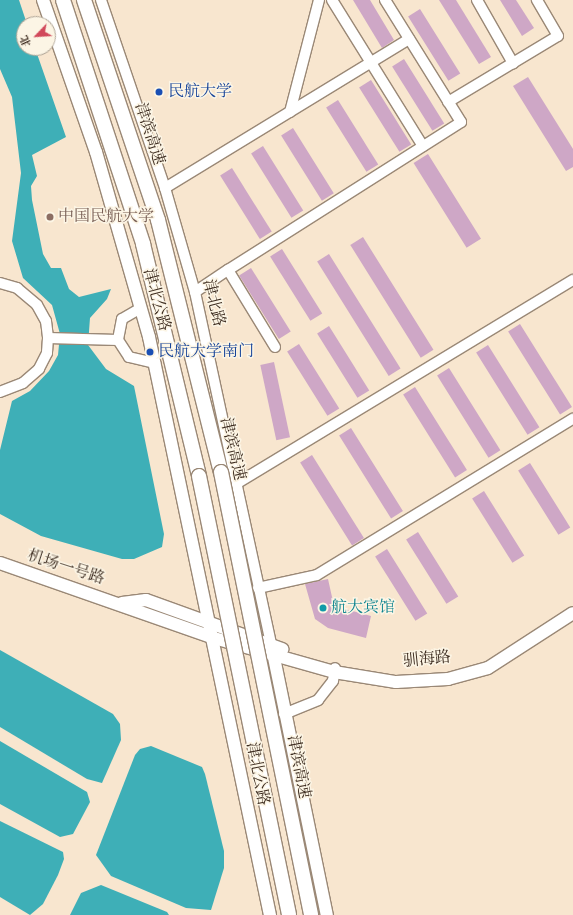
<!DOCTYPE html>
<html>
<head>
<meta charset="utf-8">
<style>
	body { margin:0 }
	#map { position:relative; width:573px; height:915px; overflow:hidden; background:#f8e6cf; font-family:"IM FELL English","Noto Serif SC",serif }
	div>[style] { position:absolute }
	.water>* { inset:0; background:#3eafb7 }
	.building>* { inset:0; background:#cea7c6; transform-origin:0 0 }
	.roads { filter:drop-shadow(1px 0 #9a8876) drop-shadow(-1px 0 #9a8876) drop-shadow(0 1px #9a8876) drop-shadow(0 -1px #9a8876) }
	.minor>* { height:10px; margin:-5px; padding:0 5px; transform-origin:5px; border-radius:5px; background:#fff }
	.major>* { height:12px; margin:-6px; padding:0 6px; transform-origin:6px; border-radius:6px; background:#fff }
	.highway>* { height:14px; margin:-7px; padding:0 7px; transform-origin:7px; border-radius:7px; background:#fff }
	.bridges { filter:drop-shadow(1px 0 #9a8876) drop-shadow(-1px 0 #9a8876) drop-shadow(0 1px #9a8876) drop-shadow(0 -1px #9a8876) }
	.highway-bridge>* { height:14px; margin:-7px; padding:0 7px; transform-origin:7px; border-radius:7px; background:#fff }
	.dots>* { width:11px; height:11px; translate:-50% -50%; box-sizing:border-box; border:2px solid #fcf5e5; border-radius:50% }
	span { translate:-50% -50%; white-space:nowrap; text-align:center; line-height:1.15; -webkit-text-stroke:3px #fcf5e5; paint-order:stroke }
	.transit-label { font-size:16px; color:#164399 }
	.left { translate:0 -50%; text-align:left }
	.street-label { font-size:16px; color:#3b2a1e }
	.education-label { font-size:16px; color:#785e54 }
	.culture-label { font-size:16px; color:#0d838f }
	.north { position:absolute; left:16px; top:16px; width:40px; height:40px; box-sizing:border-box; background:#fcf5e5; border:1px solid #afa495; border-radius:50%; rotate:245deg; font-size:11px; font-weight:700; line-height:16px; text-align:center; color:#3b2a1e }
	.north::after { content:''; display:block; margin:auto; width:14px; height:18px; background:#d1495b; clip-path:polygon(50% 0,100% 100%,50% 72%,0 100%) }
</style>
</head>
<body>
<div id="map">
	<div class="water">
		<div style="clip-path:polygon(0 0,19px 0,27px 24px,24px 24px,24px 48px,35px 48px,66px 137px,32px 155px,37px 176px,31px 186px,32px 200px,43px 254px,51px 268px,61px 268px,69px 289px,79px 297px,111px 289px,107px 299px,90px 318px,88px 345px,106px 369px,134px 386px,164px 534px,162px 547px,134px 559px,122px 559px,41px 536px,0 514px,0 450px,12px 401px,30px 391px,49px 371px,58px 355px,60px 334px,52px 305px,23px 278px,12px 241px,21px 173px,12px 97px,0 69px)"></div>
		<div style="clip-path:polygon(0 650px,113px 714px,120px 724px,121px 740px,102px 783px,87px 779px,0 727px)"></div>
		<div style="clip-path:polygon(0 741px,87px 792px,90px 802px,73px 834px,60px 837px,0 804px)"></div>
		<div style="clip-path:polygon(151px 746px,202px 767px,205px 774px,224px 851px,224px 868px,211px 910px,186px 908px,111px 876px,96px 855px,135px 755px,140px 749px)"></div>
		<div style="clip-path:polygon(0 821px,63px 852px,64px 859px,58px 875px,43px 904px,30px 915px,0 897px)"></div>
		<div style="clip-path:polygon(101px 885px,167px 912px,169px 915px,70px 915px,81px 893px)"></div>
	</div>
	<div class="building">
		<div style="clip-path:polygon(353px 0,370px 0,394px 40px,382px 48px)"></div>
		<div style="clip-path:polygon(439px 0,456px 0,491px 57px,479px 64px)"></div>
		<div style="clip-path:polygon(500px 0,516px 0,534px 28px,522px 36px)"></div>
		<div style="left:420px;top:9px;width:76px;height:14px;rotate:58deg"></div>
		<div style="left:404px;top:59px;width:76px;height:14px;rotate:58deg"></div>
		<div style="clip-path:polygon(528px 77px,573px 149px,573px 167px,566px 171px,513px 86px)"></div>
		<div style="left:371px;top:80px;width:76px;height:14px;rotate:58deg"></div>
		<div style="left:338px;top:100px;width:76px;height:14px;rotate:58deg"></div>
		<div style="left:293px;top:128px;width:77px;height:14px;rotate:58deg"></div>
		<div style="left:263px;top:146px;width:76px;height:14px;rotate:58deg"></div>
		<div style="left:428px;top:154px;width:100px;height:17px;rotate:58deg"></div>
		<div style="left:232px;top:168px;width:75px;height:14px;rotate:58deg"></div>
		<div style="left:363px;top:237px;width:133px;height:15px;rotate:58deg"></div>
		<div style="left:282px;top:249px;width:76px;height:14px;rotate:58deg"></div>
		<div style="left:329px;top:254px;width:135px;height:14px;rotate:58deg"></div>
		<div style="left:251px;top:268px;width:75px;height:14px;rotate:58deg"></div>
		<div style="left:520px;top:324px;width:98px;height:14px;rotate:58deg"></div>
		<div style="left:329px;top:326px;width:76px;height:14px;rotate:58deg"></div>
		<div style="left:299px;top:344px;width:76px;height:14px;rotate:58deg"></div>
		<div style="left:488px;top:345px;width:97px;height:14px;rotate:58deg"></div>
		<div style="left:274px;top:362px;width:77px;height:14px;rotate:78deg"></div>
		<div style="left:449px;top:368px;width:97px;height:14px;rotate:58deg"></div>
		<div style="left:415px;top:387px;width:98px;height:14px;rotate:58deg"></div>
		<div style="left:351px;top:428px;width:98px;height:14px;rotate:58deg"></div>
		<div style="left:312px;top:455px;width:98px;height:14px;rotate:58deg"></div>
		<div style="left:530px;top:463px;width:76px;height:14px;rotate:58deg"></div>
		<div style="left:484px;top:491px;width:76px;height:14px;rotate:58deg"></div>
		<div style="left:418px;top:532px;width:76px;height:14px;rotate:58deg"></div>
		<div style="left:387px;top:549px;width:76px;height:14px;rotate:58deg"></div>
		<div style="clip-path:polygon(328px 579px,334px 606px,371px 616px,366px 638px,328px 628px,315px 619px,305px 584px)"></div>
	</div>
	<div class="roads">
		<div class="minor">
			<div style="left:101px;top:0;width:199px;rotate:71.2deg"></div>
			<div style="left:165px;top:188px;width:108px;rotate:73.9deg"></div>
			<div style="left:195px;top:292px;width:361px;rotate:77.8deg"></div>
			<div style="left:332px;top:0;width:172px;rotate:58.1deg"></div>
			<div style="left:477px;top:0;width:73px;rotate:60.3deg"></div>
			<div style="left:448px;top:102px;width:128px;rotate:-31deg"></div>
			<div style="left:558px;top:36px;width:42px;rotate:-120.3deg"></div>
			<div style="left:290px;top:112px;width:116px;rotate:-75.5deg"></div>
			<div style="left:165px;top:188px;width:286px;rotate:-31.4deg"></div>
			<div style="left:0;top:283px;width:18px;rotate:16deg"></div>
			<div style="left:17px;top:288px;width:26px;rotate:40deg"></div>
			<div style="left:37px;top:305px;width:18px;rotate:61deg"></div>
			<div style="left:46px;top:321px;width:17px;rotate:83deg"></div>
			<div style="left:48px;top:338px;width:15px;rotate:94deg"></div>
			<div style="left:47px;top:353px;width:18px;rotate:117deg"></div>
			<div style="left:39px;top:369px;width:21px;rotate:139deg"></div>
			<div style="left:23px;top:383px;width:25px;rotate:159deg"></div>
			<div style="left:195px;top:292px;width:40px;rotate:-34deg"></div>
			<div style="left:141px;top:308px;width:22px;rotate:150deg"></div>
			<div style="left:122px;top:319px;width:21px;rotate:101deg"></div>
			<div style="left:118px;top:340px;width:20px;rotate:57deg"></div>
			<div style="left:129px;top:357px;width:27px;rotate:13deg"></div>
			<div style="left:48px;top:338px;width:70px;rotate:1.6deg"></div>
			<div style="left:275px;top:347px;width:90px;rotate:-121.4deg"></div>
			<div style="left:228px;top:270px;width:276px;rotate:-32.4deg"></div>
			<div style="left:461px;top:122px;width:144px;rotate:-121.9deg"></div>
			<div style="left:236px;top:484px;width:394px;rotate:-31.2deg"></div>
			<div style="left:258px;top:588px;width:60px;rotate:-12.4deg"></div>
			<div style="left:317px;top:575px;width:300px;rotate:-31.4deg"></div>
			<div style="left:284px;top:714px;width:37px;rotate:-22deg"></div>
			<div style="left:318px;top:700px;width:24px;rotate:-52deg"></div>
			<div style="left:333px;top:681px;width:13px;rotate:-81deg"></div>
		</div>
		<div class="major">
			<div style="left:43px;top:0;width:161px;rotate:70.8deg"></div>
			<div style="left:96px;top:152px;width:192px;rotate:74deg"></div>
			<div style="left:149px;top:337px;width:591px;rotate:78.18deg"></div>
			<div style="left:0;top:563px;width:227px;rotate:19.3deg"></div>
			<div style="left:214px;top:638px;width:125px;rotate:15.8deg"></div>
			<div style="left:334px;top:672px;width:63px;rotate:9.2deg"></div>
			<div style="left:396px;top:682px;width:52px;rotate:-3.3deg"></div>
			<div style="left:448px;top:679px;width:41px;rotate:-15.4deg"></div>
			<div style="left:488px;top:668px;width:101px;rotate:-32.9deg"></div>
			<div style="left:122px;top:603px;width:24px;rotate:-7deg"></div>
			<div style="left:146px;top:600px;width:145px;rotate:19.8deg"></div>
			<div style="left:272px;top:648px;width:273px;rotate:78.4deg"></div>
		</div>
		<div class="highway">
			<div style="left:63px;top:0;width:257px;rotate:71.8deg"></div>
			<div style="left:143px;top:244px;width:239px;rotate:76.4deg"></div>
			<div style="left:84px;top:0;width:232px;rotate:71.4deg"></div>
			<div style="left:158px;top:220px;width:260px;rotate:76deg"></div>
		</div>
	</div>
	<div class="bridges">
		<div class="highway-bridge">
			<div style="left:221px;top:472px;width:452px;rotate:78.5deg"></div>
			<div style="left:199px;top:476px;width:448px;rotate:78.4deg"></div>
		</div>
	</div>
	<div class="dots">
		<div style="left:159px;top:92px;background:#1a4fb4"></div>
		<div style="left:50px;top:217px;background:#8d6e63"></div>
		<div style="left:150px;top:352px;background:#1a4fb4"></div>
		<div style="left:323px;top:608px;background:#0f9aa8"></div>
	</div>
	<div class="transit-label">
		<span class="left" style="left:168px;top:92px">民航大学</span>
		<span class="left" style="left:158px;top:352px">民航大学南门</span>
	</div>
	<div class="street-label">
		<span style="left:149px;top:134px;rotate:72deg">津滨高速</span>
		<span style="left:156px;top:300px;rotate:75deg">津北公路</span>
		<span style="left:213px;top:303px;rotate:76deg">津北路</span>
		<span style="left:232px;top:449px;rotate:77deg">津滨高速</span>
		<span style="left:66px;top:568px;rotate:18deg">机场一号路</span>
		<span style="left:427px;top:660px;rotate:-6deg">驯海路</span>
		<span style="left:298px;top:767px;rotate:79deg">津滨高速</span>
		<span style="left:257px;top:774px;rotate:79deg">津北公路</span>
	</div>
	<div class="education-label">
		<span class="left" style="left:58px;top:217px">中国民航大学</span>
	</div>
	<div class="culture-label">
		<span class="left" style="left:331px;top:608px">航大宾馆</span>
	</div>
	<div class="north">北</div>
</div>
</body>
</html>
